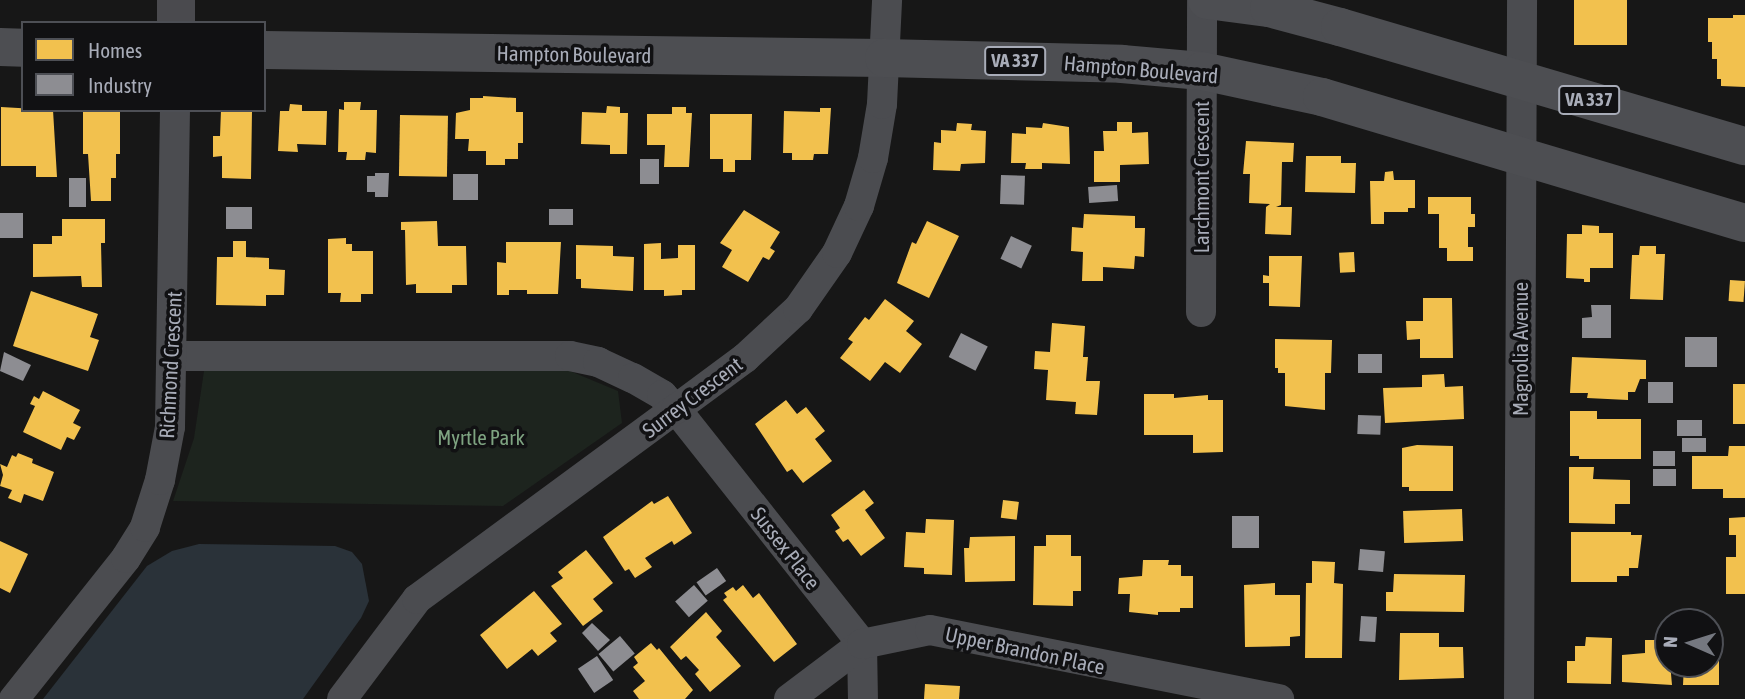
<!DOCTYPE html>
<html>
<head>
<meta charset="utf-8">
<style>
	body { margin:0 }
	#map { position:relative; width:1745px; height:699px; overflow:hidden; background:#171717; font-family:"Asap Condensed",sans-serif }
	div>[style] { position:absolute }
	.green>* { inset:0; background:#1d241e }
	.water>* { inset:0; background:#2a3239 }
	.homes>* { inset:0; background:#f2c14e; transform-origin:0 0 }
	.industry>* { inset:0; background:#8d8d92; transform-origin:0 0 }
	.street>* { height:30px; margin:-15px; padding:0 15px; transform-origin:15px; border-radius:15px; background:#4b4c50 }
	.secondary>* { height:38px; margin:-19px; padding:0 19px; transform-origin:19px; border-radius:19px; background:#4a4a4e }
	.primary>* { height:38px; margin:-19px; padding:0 19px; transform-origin:19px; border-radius:19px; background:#4d4e52 }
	span { translate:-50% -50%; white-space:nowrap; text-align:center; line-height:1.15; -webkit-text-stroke:7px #111113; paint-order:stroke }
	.shield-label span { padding:2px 5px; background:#111113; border:2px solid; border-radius:5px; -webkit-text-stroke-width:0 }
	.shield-label { font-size:19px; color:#a8acb8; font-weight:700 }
	.street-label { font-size:21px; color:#a8acb8 }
	.park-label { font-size:21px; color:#7ea381 }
	.legend { position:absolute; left:21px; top:21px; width:245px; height:91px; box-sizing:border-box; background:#111113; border:2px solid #4d4f55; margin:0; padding:9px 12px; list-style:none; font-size:21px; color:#a8acb8 }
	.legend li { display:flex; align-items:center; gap:14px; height:35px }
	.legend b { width:35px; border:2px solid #4d4f55 }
	.north { position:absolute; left:1654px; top:608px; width:70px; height:70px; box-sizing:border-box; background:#111113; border:2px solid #4d4f55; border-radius:50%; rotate:273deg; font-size:19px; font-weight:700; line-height:28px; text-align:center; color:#a8acb8 }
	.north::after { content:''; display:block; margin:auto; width:24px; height:32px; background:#757880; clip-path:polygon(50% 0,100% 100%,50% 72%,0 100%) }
</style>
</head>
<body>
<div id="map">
	<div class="green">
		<div style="clip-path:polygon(558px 366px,618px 391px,622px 423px,503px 506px,173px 501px,194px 438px,204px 371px)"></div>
	</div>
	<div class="water">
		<div style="clip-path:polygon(199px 544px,335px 546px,352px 552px,362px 564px,369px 601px,361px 618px,303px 699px,43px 699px,147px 566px,172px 551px)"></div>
	</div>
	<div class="homes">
		<div style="left:1574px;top:0;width:53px;height:45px"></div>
		<div style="clip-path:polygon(1733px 15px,1745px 15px,1745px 87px,1721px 86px,1721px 79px,1717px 79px,1717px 59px,1712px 59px,1712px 42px,1708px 42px,1708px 18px,1733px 18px)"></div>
		<div style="clip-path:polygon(483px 96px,516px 98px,516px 112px,523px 112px,523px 143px,518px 143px,518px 159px,505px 159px,505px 165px,486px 165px,486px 151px,468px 151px,469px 139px,455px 139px,456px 113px,470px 110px,470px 98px,483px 98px)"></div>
		<div style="clip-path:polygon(344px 102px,361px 102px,360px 110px,377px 110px,376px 153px,366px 152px,365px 160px,346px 160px,347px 152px,338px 152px,339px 109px,344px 110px)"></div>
		<div style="clip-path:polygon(290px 104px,302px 105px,302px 111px,327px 111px,326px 145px,297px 144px,298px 152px,278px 151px,280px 111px,289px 111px)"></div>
		<div style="clip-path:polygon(607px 106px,620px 107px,620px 113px,628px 113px,627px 154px,610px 154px,610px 145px,581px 144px,582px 112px,606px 113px)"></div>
		<div style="clip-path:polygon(1px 107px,53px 110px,57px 177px,36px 177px,36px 166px,1px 166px)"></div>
		<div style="clip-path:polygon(672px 107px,686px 107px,686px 113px,692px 113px,689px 167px,664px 167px,665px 145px,647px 145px,647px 114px,672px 114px)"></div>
		<div style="clip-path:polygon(820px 108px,831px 108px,828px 154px,814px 154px,813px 160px,792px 160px,792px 153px,783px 153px,784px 111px,820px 112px)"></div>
		<div style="clip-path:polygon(83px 110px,120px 110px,120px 154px,116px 154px,116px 178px,111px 178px,111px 201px,91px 201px,88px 154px,83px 154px)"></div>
		<div style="clip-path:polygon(221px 110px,252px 111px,251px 179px,222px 178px,222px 156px,213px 157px,213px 136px,220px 136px)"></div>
		<div style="clip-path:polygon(710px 114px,752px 114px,751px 160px,735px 160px,735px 172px,723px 172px,723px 159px,710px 159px)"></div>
		<div style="left:400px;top:115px;width:48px;height:61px;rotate:1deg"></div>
		<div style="clip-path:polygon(1117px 122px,1132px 122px,1132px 133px,1148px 132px,1149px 164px,1120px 165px,1120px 182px,1094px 182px,1094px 151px,1104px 151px,1103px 131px,1117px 131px)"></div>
		<div style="clip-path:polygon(957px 123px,972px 124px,971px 130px,986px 131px,985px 163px,961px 164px,960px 171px,933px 170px,934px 142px,941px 143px,941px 130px,956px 131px)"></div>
		<div style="clip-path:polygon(1043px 123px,1069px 127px,1070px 164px,1042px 163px,1042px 169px,1025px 169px,1026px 163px,1011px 163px,1012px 133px,1026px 134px,1026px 127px,1042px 128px)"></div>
		<div style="clip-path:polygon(1246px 141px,1294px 143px,1293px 162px,1282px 162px,1281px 205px,1276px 207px,1292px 207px,1291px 235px,1265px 234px,1266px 207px,1270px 204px,1249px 203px,1250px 174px,1243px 174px)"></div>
		<div style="clip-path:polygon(1306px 156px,1341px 156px,1341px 163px,1356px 163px,1355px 193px,1305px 192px)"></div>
		<div style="clip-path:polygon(1393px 171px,1394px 180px,1415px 180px,1415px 208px,1408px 208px,1408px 212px,1384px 212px,1384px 224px,1371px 224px,1370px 181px,1384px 181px,1385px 172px)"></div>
		<div style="clip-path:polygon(1428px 197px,1471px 197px,1471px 214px,1475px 214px,1475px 227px,1468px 227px,1468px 247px,1473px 247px,1473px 261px,1447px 261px,1447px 248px,1439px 248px,1439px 214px,1428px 214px)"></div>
		<div style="clip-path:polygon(744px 210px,780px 232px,770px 248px,775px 251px,769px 260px,763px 257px,748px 282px,722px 267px,732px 250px,720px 243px)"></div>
		<div style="clip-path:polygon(1084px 214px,1135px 216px,1135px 228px,1145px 228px,1144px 257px,1135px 256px,1134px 269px,1103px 267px,1103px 281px,1082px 281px,1083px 252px,1071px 251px,1072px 227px,1083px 228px)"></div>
		<div style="clip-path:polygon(62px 219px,105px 219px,105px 243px,101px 243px,102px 287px,82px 287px,81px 276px,33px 277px,33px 244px,52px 244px,52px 236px,62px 236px)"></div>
		<div style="clip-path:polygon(437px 221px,438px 246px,466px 246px,467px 285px,452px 285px,452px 293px,416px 293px,416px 284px,406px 285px,405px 230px,401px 230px,401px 222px)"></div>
		<div style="clip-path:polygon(927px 221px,959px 236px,929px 298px,897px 283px,912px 242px,916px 244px)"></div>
		<div style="clip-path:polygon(1582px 225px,1599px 226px,1599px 233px,1613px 233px,1613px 268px,1590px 268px,1590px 282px,1584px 282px,1584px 279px,1566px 278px,1567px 234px,1582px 234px)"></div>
		<div style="clip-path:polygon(346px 238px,346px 244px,352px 244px,352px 251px,373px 251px,373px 294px,361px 294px,361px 302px,340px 302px,341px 293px,328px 293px,328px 239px)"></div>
		<div style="clip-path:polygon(233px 241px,246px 241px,246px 257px,269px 258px,269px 269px,285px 270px,284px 295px,266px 295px,266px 306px,216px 305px,217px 257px,233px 257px)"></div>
		<div style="clip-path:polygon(506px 242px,561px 242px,558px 294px,527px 294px,527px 290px,509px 290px,509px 295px,497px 295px,497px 262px,506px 263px)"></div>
		<div style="clip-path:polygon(661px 243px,661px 259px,678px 258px,678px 245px,695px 245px,695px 290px,682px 290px,682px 295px,664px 296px,664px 290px,644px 290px,644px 244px)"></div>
		<div style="clip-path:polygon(576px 245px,613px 246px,613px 256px,634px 257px,633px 291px,581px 288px,581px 279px,576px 279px)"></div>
		<div style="clip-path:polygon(1640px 246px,1656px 246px,1656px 254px,1665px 254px,1663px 300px,1630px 299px,1632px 255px,1639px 255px)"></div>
		<div style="left:1354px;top:252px;width:20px;height:15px;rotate:87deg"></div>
		<div style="clip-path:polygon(1269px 256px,1302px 256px,1300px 307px,1269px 306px,1269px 283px,1263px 283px,1263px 275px,1269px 276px)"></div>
		<div style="left:1730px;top:280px;width:15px;height:21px;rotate:4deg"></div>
		<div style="clip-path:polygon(31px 291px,98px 314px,90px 337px,99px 340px,88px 371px,13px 346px)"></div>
		<div style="clip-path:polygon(1423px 298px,1452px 298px,1453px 358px,1420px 358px,1420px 339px,1407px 340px,1406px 321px,1423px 321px)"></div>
		<div style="clip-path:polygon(885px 299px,914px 321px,906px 331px,922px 344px,900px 373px,885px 362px,870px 381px,840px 358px,853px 342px,848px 339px,865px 317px,869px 320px)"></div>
		<div style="clip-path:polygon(1052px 323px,1085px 326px,1083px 357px,1088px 357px,1086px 381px,1100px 381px,1097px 415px,1075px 414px,1076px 402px,1046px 400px,1048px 370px,1034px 369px,1035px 351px,1050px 352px)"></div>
		<div style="clip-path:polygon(1275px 339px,1332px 340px,1331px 373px,1325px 373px,1325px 410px,1285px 406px,1285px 373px,1278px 373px,1278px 368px,1275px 368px)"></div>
		<div style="clip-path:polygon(1572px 357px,1646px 360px,1646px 379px,1640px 379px,1635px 392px,1628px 392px,1628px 400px,1587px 398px,1588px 393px,1570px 393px)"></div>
		<div style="clip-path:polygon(1444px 374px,1445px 387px,1463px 386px,1464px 419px,1385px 423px,1383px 388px,1422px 387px,1422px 375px)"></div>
		<div style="left:1733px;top:384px;width:12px;height:40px"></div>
		<div style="clip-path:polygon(43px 391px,80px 410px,73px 423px,81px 427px,74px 440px,67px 437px,61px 450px,23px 432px,35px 406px,30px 404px,34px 396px,39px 399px)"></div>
		<div style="clip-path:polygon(1144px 394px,1174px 394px,1174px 398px,1208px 395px,1208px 400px,1223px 400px,1223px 452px,1193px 453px,1193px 435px,1144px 435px)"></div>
		<div style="clip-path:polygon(786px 400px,797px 414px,806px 407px,825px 431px,815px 439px,832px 461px,803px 483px,792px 469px,787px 472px,755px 424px)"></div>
		<div style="clip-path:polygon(1570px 411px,1597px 411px,1597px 419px,1641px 419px,1641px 459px,1579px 459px,1579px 456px,1570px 456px)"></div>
		<div style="clip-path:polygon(1417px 445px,1453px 446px,1453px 491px,1409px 491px,1409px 487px,1402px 487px,1402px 448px)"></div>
		<div style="clip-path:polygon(1729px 446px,1745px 446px,1745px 498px,1723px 498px,1723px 489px,1692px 489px,1692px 456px,1728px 456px)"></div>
		<div style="clip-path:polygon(18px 453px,33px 459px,32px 463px,54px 472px,43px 501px,24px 494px,21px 503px,8px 498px,12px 490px,0 486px,3px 475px,0 464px,7px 467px,12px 455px,16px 457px)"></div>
		<div style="clip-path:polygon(1569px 467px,1594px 467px,1593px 479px,1630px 480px,1630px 504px,1615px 504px,1615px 524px,1569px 523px)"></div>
		<div style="clip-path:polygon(864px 490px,874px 503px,865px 510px,885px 538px,861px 556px,848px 539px,843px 542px,835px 531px,840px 528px,831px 515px)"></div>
		<div style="clip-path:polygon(668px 496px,692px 533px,674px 545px,672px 541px,645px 558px,652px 567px,635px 578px,629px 569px,625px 571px,603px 537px,652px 501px,654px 504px)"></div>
		<div style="left:1003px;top:500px;width:16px;height:18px;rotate:7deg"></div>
		<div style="left:1462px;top:509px;width:32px;height:59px;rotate:88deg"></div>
		<div style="clip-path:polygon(1745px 517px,1745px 594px,1726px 594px,1726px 557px,1736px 557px,1736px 535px,1729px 535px,1729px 518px)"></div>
		<div style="clip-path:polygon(926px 519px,954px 520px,952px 575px,924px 574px,924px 568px,904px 567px,906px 532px,925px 533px)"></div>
		<div style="clip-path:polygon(1571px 532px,1631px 532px,1631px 535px,1642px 535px,1638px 568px,1629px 568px,1629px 576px,1617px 576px,1617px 582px,1571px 582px)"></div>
		<div style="clip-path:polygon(1046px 535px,1071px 535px,1071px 556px,1081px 556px,1081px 591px,1073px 591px,1073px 606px,1033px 605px,1034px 546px,1046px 546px)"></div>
		<div style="clip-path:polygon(1015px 536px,1015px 581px,965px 582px,964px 548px,969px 548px,970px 537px)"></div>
		<div style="clip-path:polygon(0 541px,28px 554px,10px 593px,0 588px)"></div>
		<div style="clip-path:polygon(586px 550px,613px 583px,593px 599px,603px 611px,583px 626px,551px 586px,563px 578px,558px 572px)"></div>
		<div style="clip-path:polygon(1143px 560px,1169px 560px,1168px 565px,1181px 565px,1181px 576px,1193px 576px,1193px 608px,1180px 608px,1180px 612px,1158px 612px,1158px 615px,1129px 612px,1130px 594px,1118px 594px,1119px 578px,1142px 576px)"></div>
		<div style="clip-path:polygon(1312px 561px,1335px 562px,1334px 583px,1343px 584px,1342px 658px,1305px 658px,1306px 583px,1312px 583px)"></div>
		<div style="clip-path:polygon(1394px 574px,1465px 575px,1464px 612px,1386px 611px,1386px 592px,1393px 592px)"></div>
		<div style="clip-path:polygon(1275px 583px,1275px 595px,1300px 595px,1300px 636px,1290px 637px,1290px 646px,1245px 647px,1244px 585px)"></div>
		<div style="clip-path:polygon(743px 585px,753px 598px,759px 593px,797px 644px,774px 662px,723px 600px,727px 597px,724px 593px,733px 587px,736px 591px)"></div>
		<div style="clip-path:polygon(534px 591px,562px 624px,550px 633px,557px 641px,538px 656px,532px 649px,507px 669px,480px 635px)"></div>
		<div style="clip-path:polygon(706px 612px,722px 631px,716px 637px,741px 666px,710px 692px,695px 674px,699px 670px,686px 656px,681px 660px,670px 647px)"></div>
		<div style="clip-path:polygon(1400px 633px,1439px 633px,1439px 647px,1463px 647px,1464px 678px,1399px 680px)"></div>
		<div style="clip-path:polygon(1586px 637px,1612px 638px,1611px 684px,1567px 683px,1567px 661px,1575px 661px,1575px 646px,1585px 646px)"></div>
		<div style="clip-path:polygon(1645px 640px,1668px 640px,1672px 685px,1622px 682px,1622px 655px,1645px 653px)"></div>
		<div style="clip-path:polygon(1710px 640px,1719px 640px,1719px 685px,1683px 685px,1684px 664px,1710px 664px)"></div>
		<div style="clip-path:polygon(651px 643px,657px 650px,659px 648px,693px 690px,685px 699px,639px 699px,633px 691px,645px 681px,633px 667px,638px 663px,634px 657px)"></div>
		<div style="clip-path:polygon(925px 684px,960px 686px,959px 699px,924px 699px)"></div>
	</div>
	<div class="industry">
		<div style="left:640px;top:159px;width:19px;height:25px"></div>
		<div style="clip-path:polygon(375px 173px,389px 173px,388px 197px,375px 197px,375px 192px,367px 192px,367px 176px,375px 176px)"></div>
		<div style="left:453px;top:174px;width:25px;height:26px"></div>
		<div style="left:1001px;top:175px;width:24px;height:29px;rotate:2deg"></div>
		<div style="left:69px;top:178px;width:17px;height:29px"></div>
		<div style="left:1117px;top:185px;width:16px;height:29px;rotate:86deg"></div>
		<div style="left:226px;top:207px;width:26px;height:22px"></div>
		<div style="left:549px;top:209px;width:24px;height:16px"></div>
		<div style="left:0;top:213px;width:23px;height:25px"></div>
		<div style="left:1011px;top:236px;width:23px;height:25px;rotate:25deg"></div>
		<div style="clip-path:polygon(1591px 305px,1611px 305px,1611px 338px,1582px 338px,1582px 318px,1592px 317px)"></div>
		<div style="left:961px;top:333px;width:30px;height:27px;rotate:27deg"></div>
		<div style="left:1685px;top:337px;width:32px;height:30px"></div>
		<div style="clip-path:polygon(4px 352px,31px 365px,23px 381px,0 371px)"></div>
		<div style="left:1358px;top:354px;width:24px;height:19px"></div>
		<div style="left:1648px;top:382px;width:25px;height:21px"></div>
		<div style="left:1358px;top:415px;width:23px;height:19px;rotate:2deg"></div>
		<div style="left:1677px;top:420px;width:25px;height:16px"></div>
		<div style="left:1682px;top:438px;width:24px;height:14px"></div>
		<div style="left:1675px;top:451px;width:15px;height:22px;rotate:90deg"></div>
		<div style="left:1653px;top:469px;width:23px;height:17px"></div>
		<div style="left:1259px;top:516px;width:32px;height:27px;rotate:90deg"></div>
		<div style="left:1360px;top:549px;width:25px;height:21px;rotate:5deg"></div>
		<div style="left:717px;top:568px;width:16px;height:25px;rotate:55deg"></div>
		<div style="left:694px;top:585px;width:21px;height:25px;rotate:49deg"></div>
		<div style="left:1361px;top:616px;width:16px;height:25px;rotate:4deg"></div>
		<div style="clip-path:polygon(592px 623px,610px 640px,598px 651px,582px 633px)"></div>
		<div style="left:620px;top:636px;width:23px;height:28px;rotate:50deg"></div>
		<div style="left:597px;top:656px;width:29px;height:23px;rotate:56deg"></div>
	</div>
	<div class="street">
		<div style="left:1201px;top:312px;width:312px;rotate:-89.8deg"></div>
		<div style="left:173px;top:356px;width:397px"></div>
		<div style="left:570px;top:356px;width:29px;rotate:12deg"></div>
		<div style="left:598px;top:362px;width:38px;rotate:25deg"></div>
		<div style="left:633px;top:378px;width:34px;rotate:30deg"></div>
		<div style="left:662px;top:395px;width:20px;rotate:45deg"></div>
		<div style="left:676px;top:409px;width:300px;rotate:51.6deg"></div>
		<div style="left:862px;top:644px;width:55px;rotate:89deg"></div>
		<div style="left:14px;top:699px;width:180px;rotate:-51.5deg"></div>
		<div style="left:126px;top:558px;width:36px;rotate:-58deg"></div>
		<div style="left:145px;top:527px;width:49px;rotate:-72.3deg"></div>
		<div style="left:160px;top:480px;width:54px;rotate:-79.3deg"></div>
		<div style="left:170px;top:427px;width:317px;rotate:-89.1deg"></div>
		<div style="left:342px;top:699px;width:125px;rotate:-53.1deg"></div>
		<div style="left:417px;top:599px;width:321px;rotate:-36.3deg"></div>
		<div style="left:676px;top:409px;width:86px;rotate:-36.5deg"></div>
		<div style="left:745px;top:358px;width:72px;rotate:-42.8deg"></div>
		<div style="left:798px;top:309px;width:68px;rotate:-55.1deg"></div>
		<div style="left:837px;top:253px;width:52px;rotate:-64.9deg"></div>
		<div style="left:859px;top:206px;width:50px;rotate:-73.7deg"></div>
		<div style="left:873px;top:158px;width:55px;rotate:-80.5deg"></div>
		<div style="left:882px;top:104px;width:104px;rotate:-87.2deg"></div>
		<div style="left:789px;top:699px;width:91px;rotate:-37deg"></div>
		<div style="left:862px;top:644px;width:69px;rotate:-11.6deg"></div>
		<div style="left:930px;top:630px;width:356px;rotate:11.2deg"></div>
		<div style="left:1519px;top:699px;width:699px;rotate:-89.75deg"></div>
	</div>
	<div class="secondary">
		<div style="left:176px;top:23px;width:23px;rotate:-90deg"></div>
	</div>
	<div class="primary">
		<div style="left:1207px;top:0;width:63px;rotate:7.4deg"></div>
		<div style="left:1269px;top:8px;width:73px;rotate:15deg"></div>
		<div style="left:1340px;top:27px;width:422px;rotate:16.4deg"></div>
		<div style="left:0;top:47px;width:23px;rotate:2deg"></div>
		<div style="left:264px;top:50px;width:620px;rotate:0.74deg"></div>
		<div style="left:884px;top:58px;width:238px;rotate:1.4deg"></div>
		<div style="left:1122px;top:64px;width:80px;rotate:5deg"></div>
		<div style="left:1202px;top:71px;width:123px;rotate:12.2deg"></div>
		<div style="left:1322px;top:97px;width:441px;rotate:16.6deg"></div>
	</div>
	<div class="shield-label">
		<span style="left:1015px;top:61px">VA 337</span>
		<span style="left:1589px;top:100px">VA 337</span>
	</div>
	<div class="street-label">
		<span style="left:574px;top:54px;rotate:1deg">Hampton Boulevard</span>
		<span style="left:1141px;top:69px;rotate:5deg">Hampton Boulevard</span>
		<span style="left:1201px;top:177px;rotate:-90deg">Larchmont Crescent</span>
		<span style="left:1520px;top:349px;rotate:-90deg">Magnolia Avenue</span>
		<span style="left:170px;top:365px;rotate:-87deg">Richmond Crescent</span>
		<span style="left:692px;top:397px;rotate:-37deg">Surrey Crescent</span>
		<span style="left:786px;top:548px;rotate:52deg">Sussex Place</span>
		<span style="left:1025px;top:650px;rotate:12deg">Upper Brandon Place</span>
	</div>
	<div class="park-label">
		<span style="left:481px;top:437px">Myrtle Park</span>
	</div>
	<ul class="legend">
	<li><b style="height:19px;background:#f2c14e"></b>Homes</li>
	<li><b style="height:19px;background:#8d8d92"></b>Industry</li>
	</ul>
	<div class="north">N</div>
</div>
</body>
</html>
